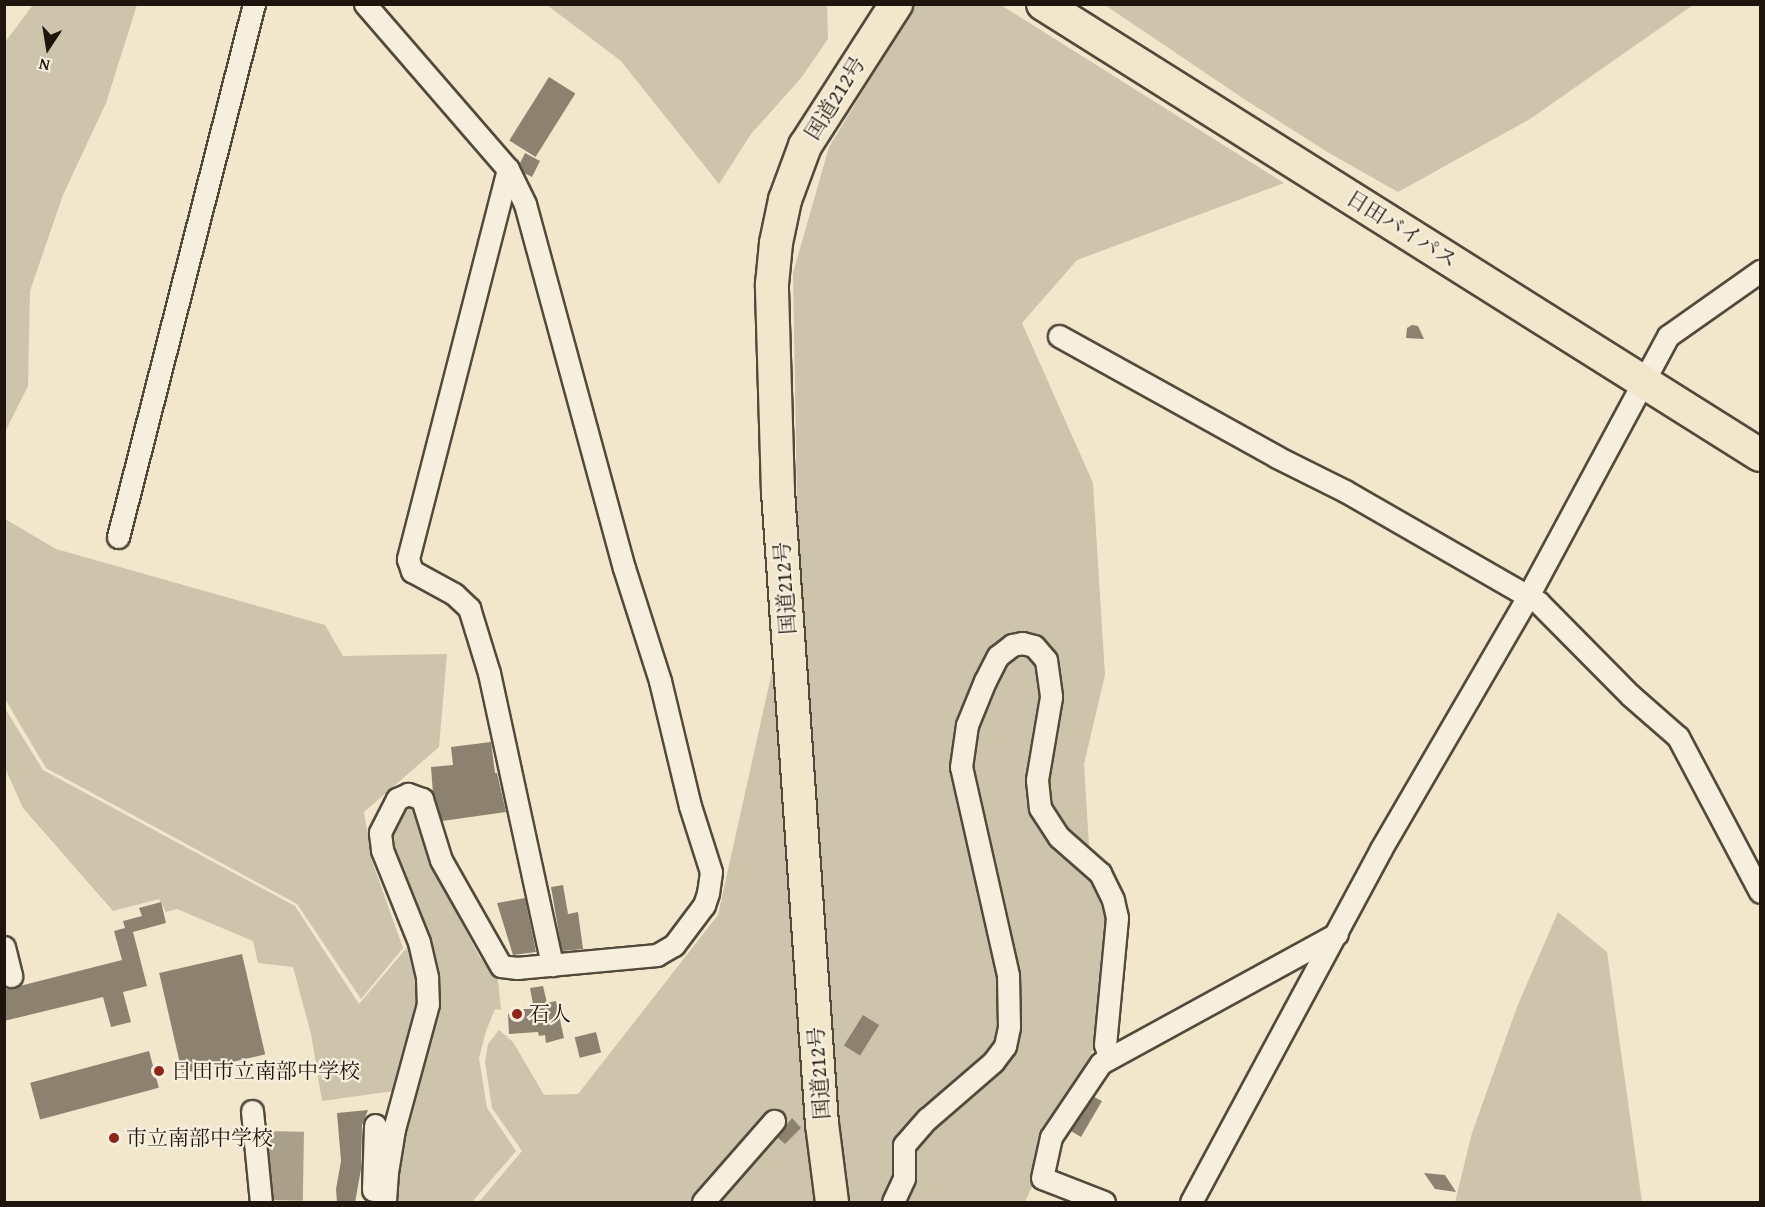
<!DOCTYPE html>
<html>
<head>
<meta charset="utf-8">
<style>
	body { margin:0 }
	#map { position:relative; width:1765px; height:1207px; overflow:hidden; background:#f2e7cb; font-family:"Gentium Book Plus","Noto Serif JP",serif }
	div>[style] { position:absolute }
	.green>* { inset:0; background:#cec3ab }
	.water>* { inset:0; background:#aaa08a; transform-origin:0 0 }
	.building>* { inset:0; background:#8d8270; transform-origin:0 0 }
	.roads { filter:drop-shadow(2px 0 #544a3c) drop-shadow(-2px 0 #544a3c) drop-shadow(0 2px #544a3c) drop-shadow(0 -2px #544a3c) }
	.minor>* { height:21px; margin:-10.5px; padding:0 10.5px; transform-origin:10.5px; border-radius:10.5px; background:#f7efdd }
	.highway>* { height:32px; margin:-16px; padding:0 16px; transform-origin:16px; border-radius:16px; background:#f2e7cb }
	.dots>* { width:16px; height:16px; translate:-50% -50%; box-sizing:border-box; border:3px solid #f7efdd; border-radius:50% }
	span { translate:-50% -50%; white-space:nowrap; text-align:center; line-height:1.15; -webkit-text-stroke:4.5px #f7efdd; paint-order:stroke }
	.street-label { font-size:21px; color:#1f150d }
	.poi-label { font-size:21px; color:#1f150d }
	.left { translate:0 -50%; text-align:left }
	.frame { position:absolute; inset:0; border:6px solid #1f150d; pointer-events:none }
	.north { position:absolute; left:18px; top:18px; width:60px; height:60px; -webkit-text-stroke:4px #f7efdd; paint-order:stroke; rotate:192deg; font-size:16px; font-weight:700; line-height:24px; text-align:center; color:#1f150d }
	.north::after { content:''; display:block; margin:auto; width:21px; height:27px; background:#1f150d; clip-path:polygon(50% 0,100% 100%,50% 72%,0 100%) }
</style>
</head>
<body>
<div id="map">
	<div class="green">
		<div style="clip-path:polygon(33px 5px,137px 5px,106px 103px,63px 195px,30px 291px,28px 386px,5px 432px,5px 42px)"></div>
		<div style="clip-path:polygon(547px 5px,827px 5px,828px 39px,801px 78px,751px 134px,719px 184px,621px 61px)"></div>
		<div style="clip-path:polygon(915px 5px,1001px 5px,1284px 183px,1077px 260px,1022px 323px,1093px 483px,1105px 675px,1084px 764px,1091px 879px,1110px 929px,1095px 1045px,1025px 1202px,479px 1202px,522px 1151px,492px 1108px,485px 1062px,488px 1044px,499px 1030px,513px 1042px,544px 1095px,578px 1094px,718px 915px,798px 554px,793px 273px,829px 147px)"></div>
		<div style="clip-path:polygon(1105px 5px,1693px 5px,1530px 119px,1398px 192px,1329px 153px,1247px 101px)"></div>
		<div style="clip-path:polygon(5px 519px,56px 549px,325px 625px,343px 656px,447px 654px,439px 747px,364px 812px,372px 861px,403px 948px,361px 999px,297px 904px,46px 768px,5px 699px)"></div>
		<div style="clip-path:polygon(4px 707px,43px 770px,295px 906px,359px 1004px,410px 944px,420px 979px,421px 1005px,394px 1091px,322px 1101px,311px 1034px,293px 967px,258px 963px,253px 941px,177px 909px,166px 912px,159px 899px,113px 911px,23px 808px,5px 768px)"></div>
		<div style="clip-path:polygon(405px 807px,414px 810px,433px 868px,479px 956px,498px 979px,501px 1010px,495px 1009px,486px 1031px,479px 1058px,487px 1108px,516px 1151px,472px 1202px,390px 1202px,392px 1178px,432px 1006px,390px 858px,392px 829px)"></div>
		<div style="clip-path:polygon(1558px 912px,1607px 952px,1642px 1202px,1455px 1202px,1472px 1133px,1517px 1007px)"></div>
	</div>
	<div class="water">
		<div style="left:263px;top:1131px;width:41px;height:69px;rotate:1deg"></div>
	</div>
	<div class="building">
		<div style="left:549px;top:77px;width:31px;height:75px;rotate:32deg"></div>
		<div style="clip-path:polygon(525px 153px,540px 161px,532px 177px,524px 173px,520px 163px)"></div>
		<div style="clip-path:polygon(1412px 325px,1418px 326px,1424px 339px,1406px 338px,1407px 328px)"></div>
		<div style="clip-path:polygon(491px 742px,495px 773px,497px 773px,506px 812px,442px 821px,433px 794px,431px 767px,453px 765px,451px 747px)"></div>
		<div style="clip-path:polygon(563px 885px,568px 914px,578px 912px,583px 949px,562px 951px,551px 887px)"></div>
		<div style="clip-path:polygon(525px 898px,536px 952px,513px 955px,497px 903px)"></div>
		<div style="clip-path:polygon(161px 902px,166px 923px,133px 932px,147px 986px,123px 992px,131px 1022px,111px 1027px,103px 997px,4px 1021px,4px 990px,122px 960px,114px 931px,125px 928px,123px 921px,142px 916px,139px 908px)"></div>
		<div style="left:242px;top:954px;width:103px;height:85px;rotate:77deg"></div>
		<div style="clip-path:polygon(543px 986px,547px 1003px,556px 1001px,564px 1038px,546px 1043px,545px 1035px,539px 1036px,538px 1032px,509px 1034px,508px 1014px,512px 1013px,512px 1009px,534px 1009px,530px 988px)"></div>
		<div style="left:863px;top:1015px;width:19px;height:36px;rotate:32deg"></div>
		<div style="left:596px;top:1032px;width:21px;height:22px;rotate:76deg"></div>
		<div style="left:149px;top:1051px;width:38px;height:123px;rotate:75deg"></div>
		<div style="clip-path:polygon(1094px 1097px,1102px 1101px,1081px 1137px,1071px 1131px)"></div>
		<div style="clip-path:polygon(368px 1110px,362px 1125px,361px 1169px,355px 1203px,337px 1203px,336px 1189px,341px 1161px,337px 1113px)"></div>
		<div style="clip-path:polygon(792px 1118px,801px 1128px,785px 1144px,777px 1137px)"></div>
		<div style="clip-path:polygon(1424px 1173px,1445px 1175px,1456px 1192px,1435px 1189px)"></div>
	</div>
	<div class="roads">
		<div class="minor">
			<div style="left:365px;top:4px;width:218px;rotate:49.1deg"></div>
			<div style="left:508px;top:169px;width:39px;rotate:64deg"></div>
			<div style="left:525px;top:204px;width:377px;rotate:74.8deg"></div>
			<div style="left:624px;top:568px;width:119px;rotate:72.3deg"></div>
			<div style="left:660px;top:681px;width:129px;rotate:76.5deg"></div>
			<div style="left:690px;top:806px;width:69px;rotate:72.3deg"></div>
			<div style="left:711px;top:872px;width:21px;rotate:98deg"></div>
			<div style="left:708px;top:893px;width:13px;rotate:108deg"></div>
			<div style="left:704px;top:905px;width:50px;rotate:126.9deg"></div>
			<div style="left:674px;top:945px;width:20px;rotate:150deg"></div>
			<div style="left:657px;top:955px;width:141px;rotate:174.7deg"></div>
			<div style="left:517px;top:968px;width:16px;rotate:-173deg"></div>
			<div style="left:501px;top:966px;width:122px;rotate:-119.5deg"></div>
			<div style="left:441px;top:860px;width:64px;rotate:-107.3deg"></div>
			<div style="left:422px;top:799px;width:15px;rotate:-160deg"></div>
			<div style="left:408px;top:794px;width:12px;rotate:156deg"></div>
			<div style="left:397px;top:799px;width:38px;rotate:117deg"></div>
			<div style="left:380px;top:833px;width:17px;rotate:83deg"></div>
			<div style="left:382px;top:850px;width:99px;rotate:68.1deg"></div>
			<div style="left:419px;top:942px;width:37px;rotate:77deg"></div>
			<div style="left:427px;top:978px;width:26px;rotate:88deg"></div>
			<div style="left:428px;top:1004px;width:130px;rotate:105.2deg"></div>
			<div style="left:394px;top:1129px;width:44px;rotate:99.2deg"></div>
			<div style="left:387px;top:1172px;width:30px;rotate:94deg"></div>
			<div style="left:508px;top:169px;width:403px;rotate:104.4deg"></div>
			<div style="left:408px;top:559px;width:13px;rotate:72deg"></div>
			<div style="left:412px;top:571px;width:48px;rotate:28.7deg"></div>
			<div style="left:454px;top:594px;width:21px;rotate:43deg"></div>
			<div style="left:469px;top:608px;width:68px;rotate:72.9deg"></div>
			<div style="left:489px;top:673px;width:299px;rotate:77.8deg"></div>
			<div style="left:1059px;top:336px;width:249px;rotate:29deg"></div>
			<div style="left:1277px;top:457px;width:76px;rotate:26.6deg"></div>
			<div style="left:1345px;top:491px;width:223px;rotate:29.9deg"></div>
			<div style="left:1538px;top:602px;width:131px;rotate:45.3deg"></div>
			<div style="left:1630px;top:695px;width:64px;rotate:41.2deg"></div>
			<div style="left:1678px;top:737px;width:175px;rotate:62.1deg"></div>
			<div style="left:118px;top:537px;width:550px;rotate:-75.69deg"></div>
			<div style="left:4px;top:947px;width:30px;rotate:76deg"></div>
			<div style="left:252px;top:1111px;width:91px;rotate:84.4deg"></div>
			<div style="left:373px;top:1190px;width:65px;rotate:-88.2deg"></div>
			<div style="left:703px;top:1202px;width:108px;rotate:-48.8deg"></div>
			<div style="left:893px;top:1202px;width:26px;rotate:-65deg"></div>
			<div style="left:904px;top:1178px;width:33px;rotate:-90deg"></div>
			<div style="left:904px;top:1145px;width:35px;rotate:-49deg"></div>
			<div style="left:927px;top:1119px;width:87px;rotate:-40.8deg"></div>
			<div style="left:993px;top:1062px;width:20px;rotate:-53deg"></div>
			<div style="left:1005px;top:1046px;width:19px;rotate:-78deg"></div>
			<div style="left:1009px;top:1027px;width:52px;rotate:-91.1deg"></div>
			<div style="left:1008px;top:975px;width:213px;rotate:-102.7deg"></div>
			<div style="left:961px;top:767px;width:42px;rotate:-81.9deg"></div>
			<div style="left:967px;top:725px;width:48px;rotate:-67.8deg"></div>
			<div style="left:985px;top:681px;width:28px;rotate:-63deg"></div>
			<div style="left:998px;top:656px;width:18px;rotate:-38deg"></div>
			<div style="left:1012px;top:645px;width:10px;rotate:-11deg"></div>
			<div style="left:1022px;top:643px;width:12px;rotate:14deg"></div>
			<div style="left:1034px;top:646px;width:18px;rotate:49deg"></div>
			<div style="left:1046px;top:660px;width:37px;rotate:82deg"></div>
			<div style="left:1051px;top:697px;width:84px;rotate:99.6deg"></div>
			<div style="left:1037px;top:780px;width:28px;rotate:84deg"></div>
			<div style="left:1040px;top:808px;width:35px;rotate:57deg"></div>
			<div style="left:1059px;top:837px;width:55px;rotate:41.3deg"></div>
			<div style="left:1100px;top:873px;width:30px;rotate:64deg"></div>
			<div style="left:1113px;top:900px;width:18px;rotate:77deg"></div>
			<div style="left:1117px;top:918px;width:127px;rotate:95.4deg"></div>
			<div style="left:1105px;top:1044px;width:14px;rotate:73deg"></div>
			<div style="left:1104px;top:1202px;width:66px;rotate:-158.8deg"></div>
			<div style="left:1042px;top:1178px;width:42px;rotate:-77.6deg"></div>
			<div style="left:1051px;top:1137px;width:89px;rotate:-56deg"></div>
			<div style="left:1101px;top:1063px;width:269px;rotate:-28.7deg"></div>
			<div style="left:1191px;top:1202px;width:401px;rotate:-61.7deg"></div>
			<div style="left:1381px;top:849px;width:293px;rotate:-59.8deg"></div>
			<div style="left:1528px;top:596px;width:295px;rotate:-61.7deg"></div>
			<div style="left:1668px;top:336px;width:113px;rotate:-35.2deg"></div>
		</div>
		<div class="highway">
			<div style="left:1043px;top:4px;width:847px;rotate:32.17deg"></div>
			<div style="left:832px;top:1202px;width:79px;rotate:-97.3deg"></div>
			<div style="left:822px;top:1124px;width:634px;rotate:-93.98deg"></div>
			<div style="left:778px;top:492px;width:208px;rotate:-91.7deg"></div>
			<div style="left:772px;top:284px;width:41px;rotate:-84.4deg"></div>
			<div style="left:776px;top:243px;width:44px;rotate:-78.2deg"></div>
			<div style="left:785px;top:200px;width:58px;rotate:-69.7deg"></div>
			<div style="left:805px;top:146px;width:169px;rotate:-57.3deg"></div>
		</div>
	</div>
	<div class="dots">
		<div style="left:517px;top:1014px;background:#8f2418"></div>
		<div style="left:159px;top:1071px;background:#8f2418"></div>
		<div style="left:114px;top:1138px;background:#8f2418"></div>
	</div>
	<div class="street-label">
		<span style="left:835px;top:98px;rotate:-58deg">国道212号</span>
		<span style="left:1402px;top:229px;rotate:32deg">日田バイパス</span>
		<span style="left:785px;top:588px;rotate:-94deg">国道212号</span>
		<span style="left:819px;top:1073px;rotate:-94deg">国道212号</span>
	</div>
	<div class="poi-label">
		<span class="left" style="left:529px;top:1014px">石人</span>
		<span class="left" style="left:171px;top:1071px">日田市立南部中学校</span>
		<span class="left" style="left:126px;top:1138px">市立南部中学校</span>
	</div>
	<div class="frame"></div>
	<div class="north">N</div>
</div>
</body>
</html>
